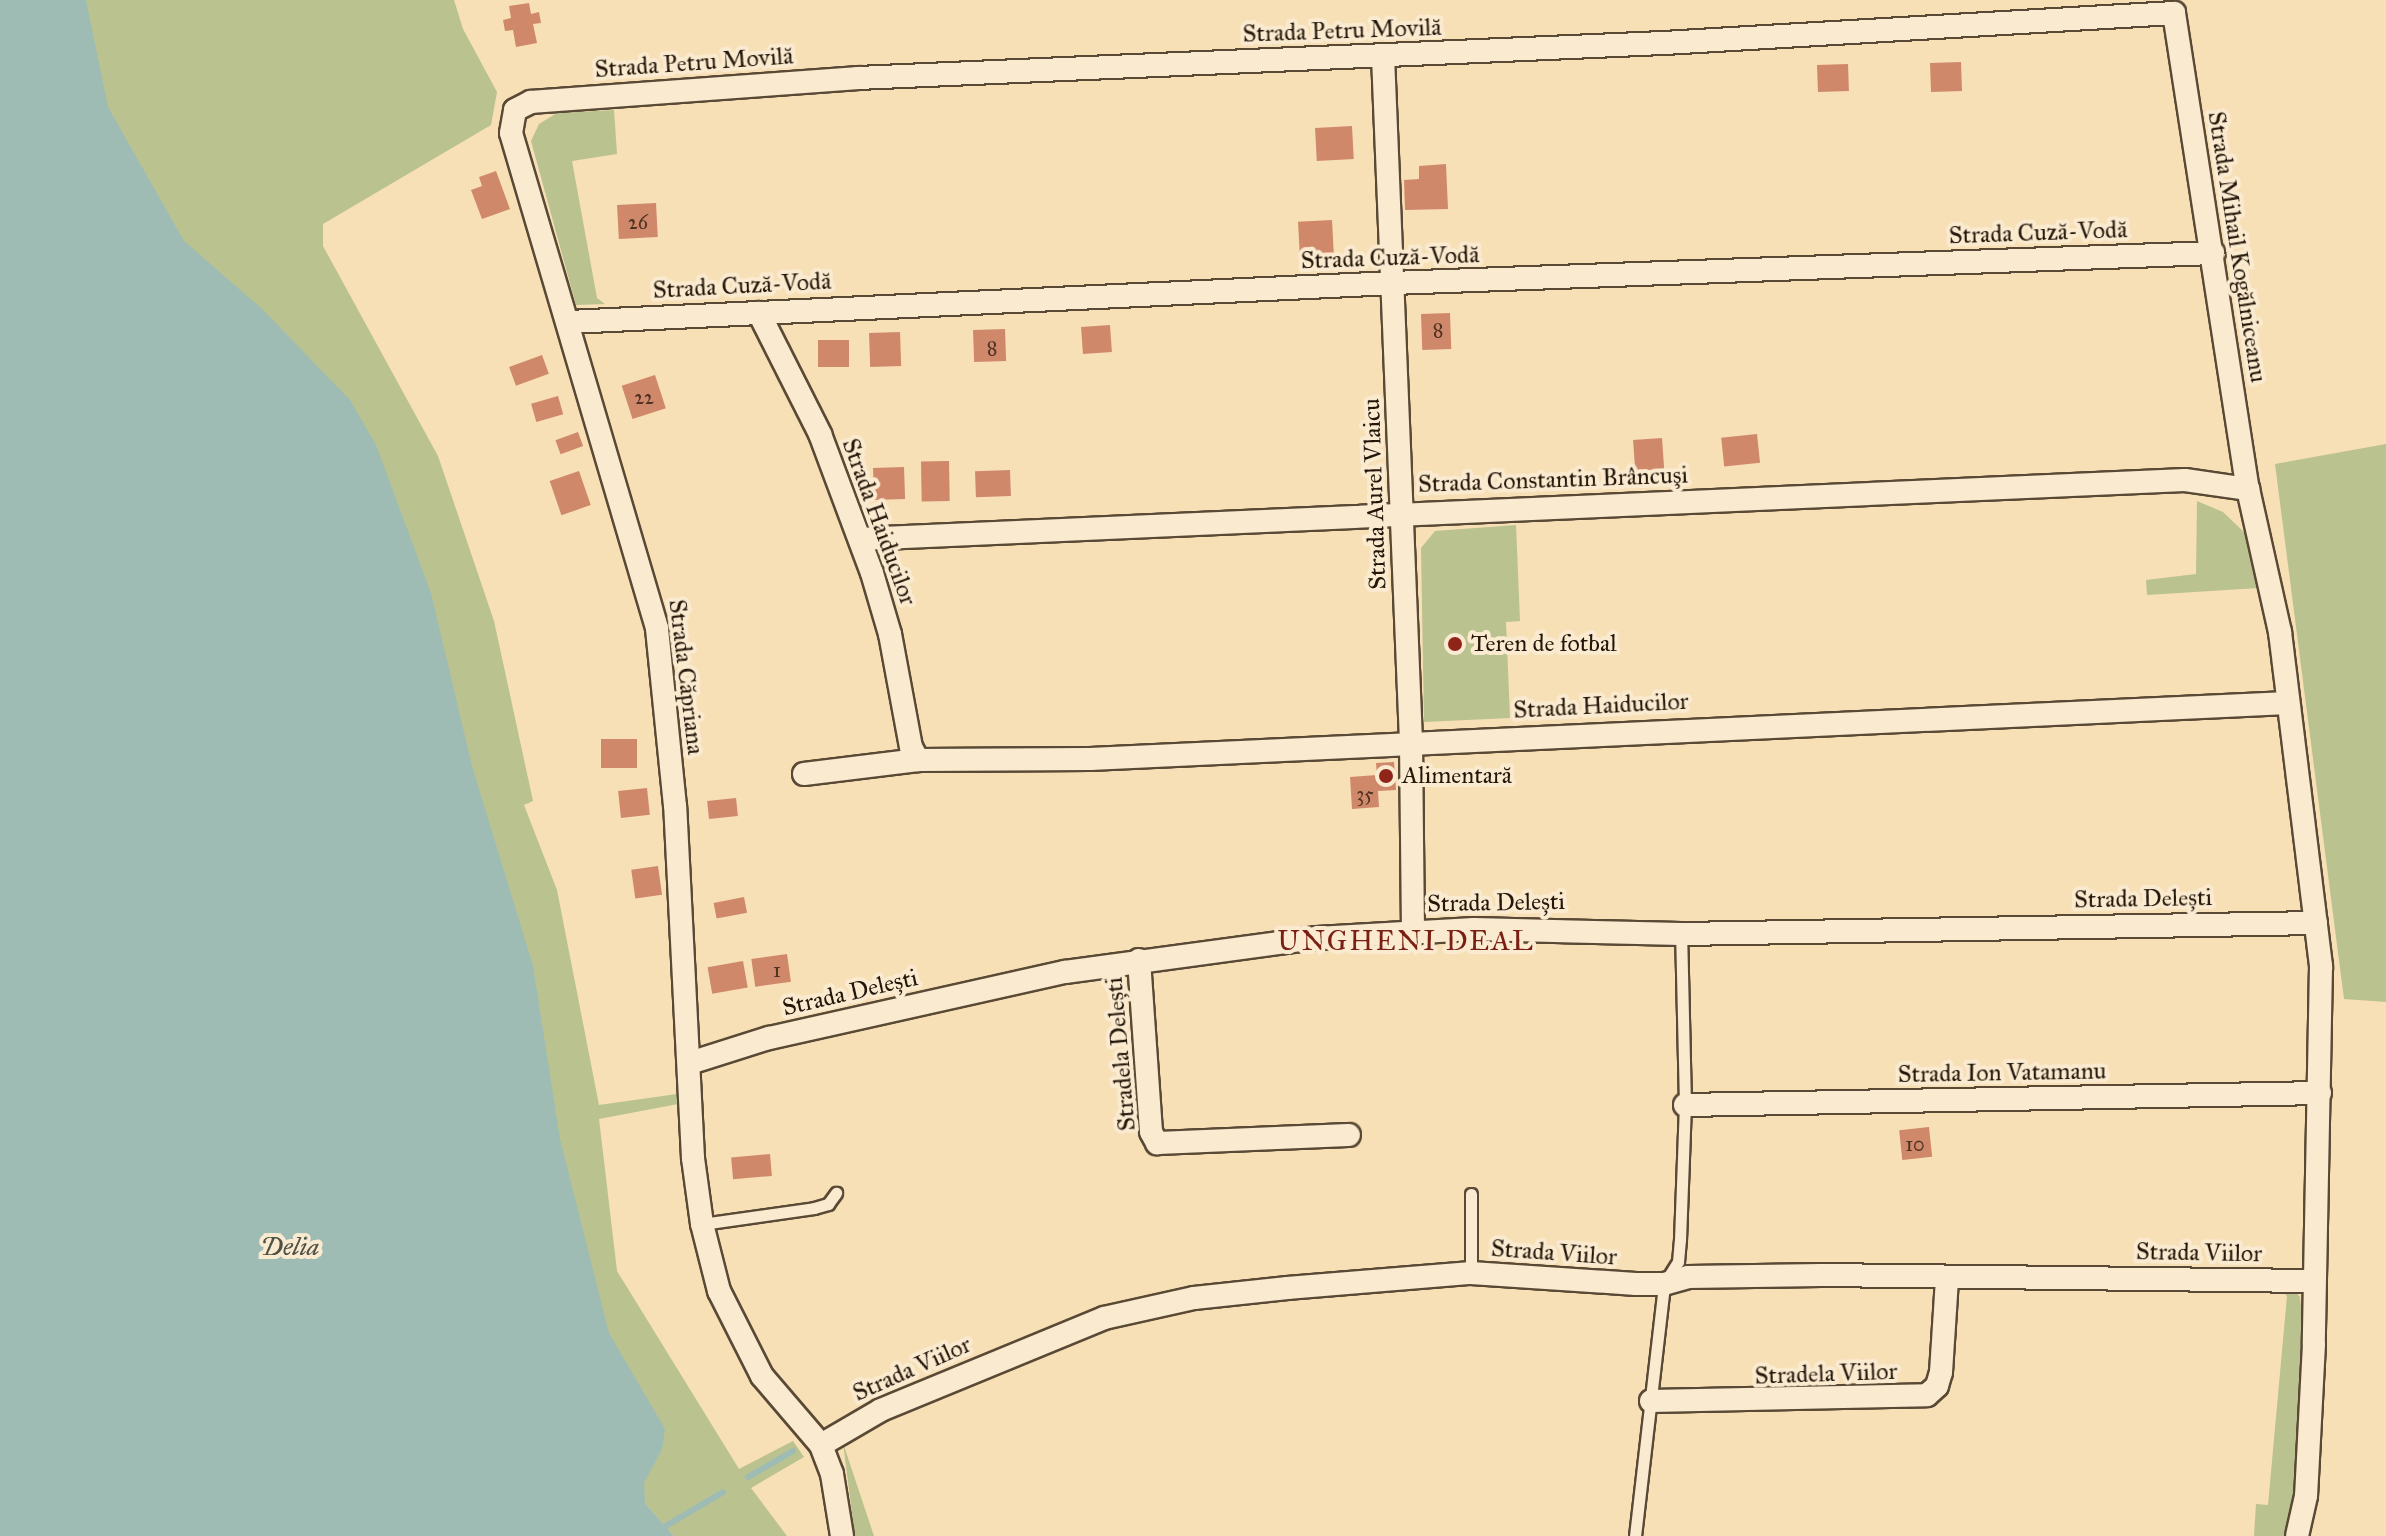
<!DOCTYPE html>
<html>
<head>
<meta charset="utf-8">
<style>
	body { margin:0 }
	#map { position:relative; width:2386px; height:1536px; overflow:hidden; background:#f7dfb6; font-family:"IM FELL Great Primer",serif }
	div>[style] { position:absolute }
	.green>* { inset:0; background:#bac290 }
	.water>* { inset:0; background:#9ebcb4 }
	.stream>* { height:6px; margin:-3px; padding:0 3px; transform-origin:3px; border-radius:3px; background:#9ebcb4 }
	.building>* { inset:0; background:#d0886b; transform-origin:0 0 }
	.roads { filter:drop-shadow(2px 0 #594935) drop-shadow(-2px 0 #594935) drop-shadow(0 2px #594935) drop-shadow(0 -2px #594935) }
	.lane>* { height:11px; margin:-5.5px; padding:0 5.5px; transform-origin:5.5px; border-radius:5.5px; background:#faead0 }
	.street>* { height:22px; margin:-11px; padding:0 11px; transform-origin:11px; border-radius:11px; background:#faead0 }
	.dots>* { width:22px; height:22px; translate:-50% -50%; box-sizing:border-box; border:4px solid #faead0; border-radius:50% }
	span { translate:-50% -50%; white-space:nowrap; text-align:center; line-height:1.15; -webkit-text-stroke:8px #faead0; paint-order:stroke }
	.number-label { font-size:20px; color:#4f3322 }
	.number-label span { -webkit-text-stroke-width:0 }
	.street-label { font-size:24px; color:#24170a }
	.poi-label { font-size:24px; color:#24170a }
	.left { translate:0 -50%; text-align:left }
	.water-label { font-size:26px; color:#4f5146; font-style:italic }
	.quarter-label { font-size:28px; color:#7a1f14; letter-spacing:2px }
</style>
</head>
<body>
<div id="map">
	<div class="green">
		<div style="clip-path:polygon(48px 0,454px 0,463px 29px,497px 92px,491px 125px,323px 224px,323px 246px,438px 456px,494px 621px,533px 801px,524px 805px,557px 890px,599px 1105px,677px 1094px,678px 1104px,599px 1119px,617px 1271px,739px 1469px,793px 1441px,804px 1457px,751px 1488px,787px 1536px,674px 1536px,645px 1503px)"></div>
		<div style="clip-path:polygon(614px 110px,617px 154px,572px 161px,597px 298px,605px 304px,576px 305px,531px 141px,539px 124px,557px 113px)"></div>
		<div style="clip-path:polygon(2386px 444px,2386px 1002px,2344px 999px,2275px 464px)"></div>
		<div style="clip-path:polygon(2197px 501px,2223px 512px,2245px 533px,2258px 588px,2147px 595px,2146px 580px,2196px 574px)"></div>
		<div style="clip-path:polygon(1516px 525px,1520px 621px,1506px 622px,1510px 718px,1424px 722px,1421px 548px,1435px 531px)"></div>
		<div style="clip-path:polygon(2279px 1289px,2295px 1291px,2300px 1297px,2305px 1344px,2293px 1511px,2287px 1536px,2254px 1536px,2256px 1504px,2268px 1505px,2287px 1296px)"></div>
		<div style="clip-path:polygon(843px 1443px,874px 1536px,855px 1536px)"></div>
	</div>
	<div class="water">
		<div style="clip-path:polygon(0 0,86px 0,108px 107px,184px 241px,261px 308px,350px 400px,376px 445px,431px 593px,472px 766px,533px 966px,560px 1139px,609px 1333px,665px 1429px,662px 1449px,644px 1483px,645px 1503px,674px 1536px,0 1536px)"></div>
	</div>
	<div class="stream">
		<div style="left:748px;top:1477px;width:52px;rotate:-30deg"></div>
		<div style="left:649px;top:1536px;width:86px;rotate:-30.7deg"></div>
	</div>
	<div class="building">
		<div style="clip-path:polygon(529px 3px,531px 14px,539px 12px,541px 23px,533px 24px,537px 43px,516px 47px,513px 30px,505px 31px,503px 20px,511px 18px,509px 6px)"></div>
		<div style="left:1961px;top:62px;width:29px;height:31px;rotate:88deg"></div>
		<div style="left:1848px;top:64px;width:27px;height:31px;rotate:88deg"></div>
		<div style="left:1352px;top:126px;width:33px;height:37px;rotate:87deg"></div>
		<div style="clip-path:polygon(1446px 164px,1448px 209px,1405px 210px,1404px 180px,1419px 179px,1419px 166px)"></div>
		<div style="clip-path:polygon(496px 171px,510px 209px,482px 219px,471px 190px,482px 186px,479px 177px)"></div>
		<div style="left:656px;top:203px;width:34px;height:39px;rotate:87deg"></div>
		<div style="left:1332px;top:220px;width:33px;height:34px;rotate:87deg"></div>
		<div style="left:1450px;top:313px;width:36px;height:29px;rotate:88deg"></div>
		<div style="left:1110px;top:325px;width:27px;height:29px;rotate:86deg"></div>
		<div style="left:1005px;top:329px;width:32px;height:32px;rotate:88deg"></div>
		<div style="left:900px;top:332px;width:34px;height:31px;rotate:88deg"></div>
		<div style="left:818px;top:340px;width:31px;height:27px"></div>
		<div style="left:542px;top:355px;width:20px;height:35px;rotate:70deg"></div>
		<div style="left:655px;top:375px;width:35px;height:35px;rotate:72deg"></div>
		<div style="left:558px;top:396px;width:19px;height:28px;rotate:74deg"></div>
		<div style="left:578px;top:432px;width:15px;height:24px;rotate:70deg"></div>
		<div style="left:1757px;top:434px;width:29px;height:36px;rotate:84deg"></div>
		<div style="left:1662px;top:438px;width:31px;height:29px;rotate:86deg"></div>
		<div style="left:949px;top:461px;width:40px;height:28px;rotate:89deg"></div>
		<div style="left:904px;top:467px;width:32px;height:31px;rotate:88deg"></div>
		<div style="left:1010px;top:470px;width:26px;height:35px;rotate:88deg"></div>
		<div style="left:579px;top:471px;width:36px;height:31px;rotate:71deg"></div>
		<div style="left:601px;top:739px;width:36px;height:29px"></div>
		<div style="clip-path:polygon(1394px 762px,1396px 790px,1378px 791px,1379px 807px,1352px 809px,1350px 777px,1377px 775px,1376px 763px)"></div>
		<div style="left:647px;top:788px;width:27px;height:29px;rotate:84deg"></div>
		<div style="left:736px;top:798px;width:18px;height:29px;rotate:84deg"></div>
		<div style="left:658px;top:866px;width:29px;height:27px;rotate:82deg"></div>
		<div style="left:744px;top:897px;width:16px;height:31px;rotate:79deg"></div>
		<div style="left:787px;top:954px;width:28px;height:36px;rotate:82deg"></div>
		<div style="left:743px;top:961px;width:27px;height:36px;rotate:80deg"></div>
		<div style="left:1929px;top:1127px;width:30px;height:30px;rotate:84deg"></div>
		<div style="left:770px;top:1154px;width:22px;height:39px;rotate:85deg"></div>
	</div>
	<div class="roads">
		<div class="lane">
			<div style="left:1471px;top:1194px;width:79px;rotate:90deg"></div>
			<div style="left:702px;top:1224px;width:113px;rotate:-8.1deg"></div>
			<div style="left:814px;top:1208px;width:15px;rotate:-16deg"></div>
			<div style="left:828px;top:1204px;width:14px;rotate:-54deg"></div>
			<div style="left:1635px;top:1536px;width:254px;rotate:-83.4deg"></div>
			<div style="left:1664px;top:1284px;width:26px;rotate:-58deg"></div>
			<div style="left:1678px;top:1262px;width:22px;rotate:-85deg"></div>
			<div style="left:1680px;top:1240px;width:135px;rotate:-87.9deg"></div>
			<div style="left:1685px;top:1105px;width:171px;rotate:-91.3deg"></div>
		</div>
		<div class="street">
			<div style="left:1383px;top:56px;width:687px;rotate:87.66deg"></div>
			<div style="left:1411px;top:742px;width:188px;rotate:89.4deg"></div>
			<div style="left:759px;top:313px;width:136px;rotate:63.2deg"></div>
			<div style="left:820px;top:434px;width:148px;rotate:69.5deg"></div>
			<div style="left:872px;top:573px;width:64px;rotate:73.6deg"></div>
			<div style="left:890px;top:634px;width:115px;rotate:79.5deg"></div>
			<div style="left:911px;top:747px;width:15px;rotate:62deg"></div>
			<div style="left:569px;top:322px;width:824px;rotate:-2.71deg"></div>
			<div style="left:1392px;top:283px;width:822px;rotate:-2.09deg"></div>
			<div style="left:860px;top:539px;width:1326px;rotate:-2.55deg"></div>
			<div style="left:2185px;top:480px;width:64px;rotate:8.1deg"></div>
			<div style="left:804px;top:774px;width:115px;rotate:-7deg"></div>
			<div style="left:918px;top:760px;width:172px;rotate:-0.3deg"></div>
			<div style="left:1090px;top:759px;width:1199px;rotate:-2.68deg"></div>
			<div style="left:1139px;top:960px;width:172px;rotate:86deg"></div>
			<div style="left:1151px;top:1132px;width:13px;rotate:61deg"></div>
			<div style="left:1157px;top:1143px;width:192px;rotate:-2.4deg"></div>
			<div style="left:690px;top:1063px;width:83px;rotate:-17.6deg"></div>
			<div style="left:769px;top:1038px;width:303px;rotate:-12.6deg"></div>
			<div style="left:1065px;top:972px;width:254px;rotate:-7.7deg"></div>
			<div style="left:1317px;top:938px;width:157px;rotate:-3.3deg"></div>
			<div style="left:1474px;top:929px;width:207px;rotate:1.4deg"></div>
			<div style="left:1681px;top:934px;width:635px;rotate:-0.99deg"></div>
			<div style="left:1685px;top:1105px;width:635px;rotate:-1.08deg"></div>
			<div style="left:1651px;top:1401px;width:276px;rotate:-1.2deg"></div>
			<div style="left:1927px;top:1395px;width:13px;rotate:-42deg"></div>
			<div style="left:1937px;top:1386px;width:15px;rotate:-74deg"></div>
			<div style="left:1941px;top:1372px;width:94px;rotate:-86.3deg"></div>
			<div style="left:821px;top:1445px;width:69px;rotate:-30.3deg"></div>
			<div style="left:881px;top:1410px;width:241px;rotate:-22.4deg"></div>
			<div style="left:1104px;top:1318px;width:92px;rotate:-12.5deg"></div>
			<div style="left:1194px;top:1298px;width:94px;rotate:-6.1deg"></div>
			<div style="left:1287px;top:1288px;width:185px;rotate:-4.7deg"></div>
			<div style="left:1471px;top:1273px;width:165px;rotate:3.8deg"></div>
			<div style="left:1636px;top:1284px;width:28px"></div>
			<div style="left:1664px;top:1284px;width:25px;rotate:-16deg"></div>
			<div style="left:1688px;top:1277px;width:133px;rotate:-0.9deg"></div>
			<div style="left:1821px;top:1275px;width:493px;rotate:0.7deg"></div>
			<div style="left:842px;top:1536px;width:63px;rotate:-99.2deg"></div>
			<div style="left:832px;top:1474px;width:31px;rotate:-111deg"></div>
			<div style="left:821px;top:1445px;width:91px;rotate:-130.5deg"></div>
			<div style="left:762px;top:1376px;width:95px;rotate:-116.8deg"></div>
			<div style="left:719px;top:1291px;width:69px;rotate:-104.2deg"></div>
			<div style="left:702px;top:1224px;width:67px;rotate:-97.8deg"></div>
			<div style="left:693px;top:1158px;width:352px;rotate:-92.9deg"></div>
			<div style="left:675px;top:806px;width:179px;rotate:-95.8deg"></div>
			<div style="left:657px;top:628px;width:516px;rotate:-106.43deg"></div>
			<div style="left:511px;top:133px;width:23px;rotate:-80deg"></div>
			<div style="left:515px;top:110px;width:18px;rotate:-27deg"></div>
			<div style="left:531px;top:102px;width:328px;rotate:-4.2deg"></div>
			<div style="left:858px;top:78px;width:807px;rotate:-2.49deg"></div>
			<div style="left:1664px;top:43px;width:511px;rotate:-3.37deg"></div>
			<div style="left:2174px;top:13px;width:482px;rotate:81.2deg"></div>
			<div style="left:2248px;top:489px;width:147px;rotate:77.4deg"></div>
			<div style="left:2280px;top:632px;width:337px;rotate:83deg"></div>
			<div style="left:2321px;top:966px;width:378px;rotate:91.1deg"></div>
			<div style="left:2314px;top:1344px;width:152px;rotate:93deg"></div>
			<div style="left:2306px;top:1496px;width:41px;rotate:102.7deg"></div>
		</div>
	</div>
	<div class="dots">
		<div style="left:1455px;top:644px;background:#8f2418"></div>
		<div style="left:1386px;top:776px;background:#8f2418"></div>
	</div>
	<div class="number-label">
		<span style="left:638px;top:222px">26</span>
		<span style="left:1438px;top:330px">8</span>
		<span style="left:992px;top:348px">8</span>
		<span style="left:644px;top:397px">22</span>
		<span style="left:1365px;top:794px">35</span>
		<span style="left:777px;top:970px">1</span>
		<span style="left:1915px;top:1144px">10</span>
	</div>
	<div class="street-label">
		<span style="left:1342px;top:31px;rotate:-2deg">Strada Petru Movilă</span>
		<span style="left:694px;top:63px;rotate:-4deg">Strada Petru Movilă</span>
		<span style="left:2038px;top:233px;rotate:-2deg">Strada Cuză-Vodă</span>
		<span style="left:2237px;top:247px;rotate:81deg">Strada Mihail Kogălniceanu</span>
		<span style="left:1390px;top:258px;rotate:-2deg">Strada Cuză-Vodă</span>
		<span style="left:742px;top:286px;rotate:-3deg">Strada Cuză-Vodă</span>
		<span style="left:1553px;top:480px;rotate:-2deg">Strada Constantin Brâncuşi</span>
		<span style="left:1375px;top:494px;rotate:-92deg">Strada Aurel Vlaicu</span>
		<span style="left:879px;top:522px;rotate:70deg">Strada Haiducilor</span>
		<span style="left:686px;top:677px;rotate:83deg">Strada Căpriana</span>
		<span style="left:1601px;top:706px;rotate:-3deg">Strada Haiducilor</span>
		<span style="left:2143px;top:899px;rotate:-1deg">Strada Delești</span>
		<span style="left:1496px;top:903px;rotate:-1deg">Strada Delești</span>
		<span style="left:850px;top:993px;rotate:-13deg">Strada Delești</span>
		<span style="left:1121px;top:1054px;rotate:-95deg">Stradela Delești</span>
		<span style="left:2002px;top:1073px;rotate:-1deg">Strada Ion Vatamanu</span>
		<span style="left:1554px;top:1253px;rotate:4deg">Strada Viilor</span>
		<span style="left:2199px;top:1253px;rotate:1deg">Strada Viilor</span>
		<span style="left:912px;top:1369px;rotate:-24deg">Strada Viilor</span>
		<span style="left:1826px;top:1374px;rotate:-2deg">Stradela Viilor</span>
	</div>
	<div class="poi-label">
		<span class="left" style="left:1471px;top:644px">Teren de fotbal</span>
		<span class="left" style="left:1402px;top:776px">Alimentară</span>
	</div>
	<div class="water-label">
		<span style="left:290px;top:1247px">Delia</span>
	</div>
	<div class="quarter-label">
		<span style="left:1406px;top:941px">UNGHENI DEAL</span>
	</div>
</div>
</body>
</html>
